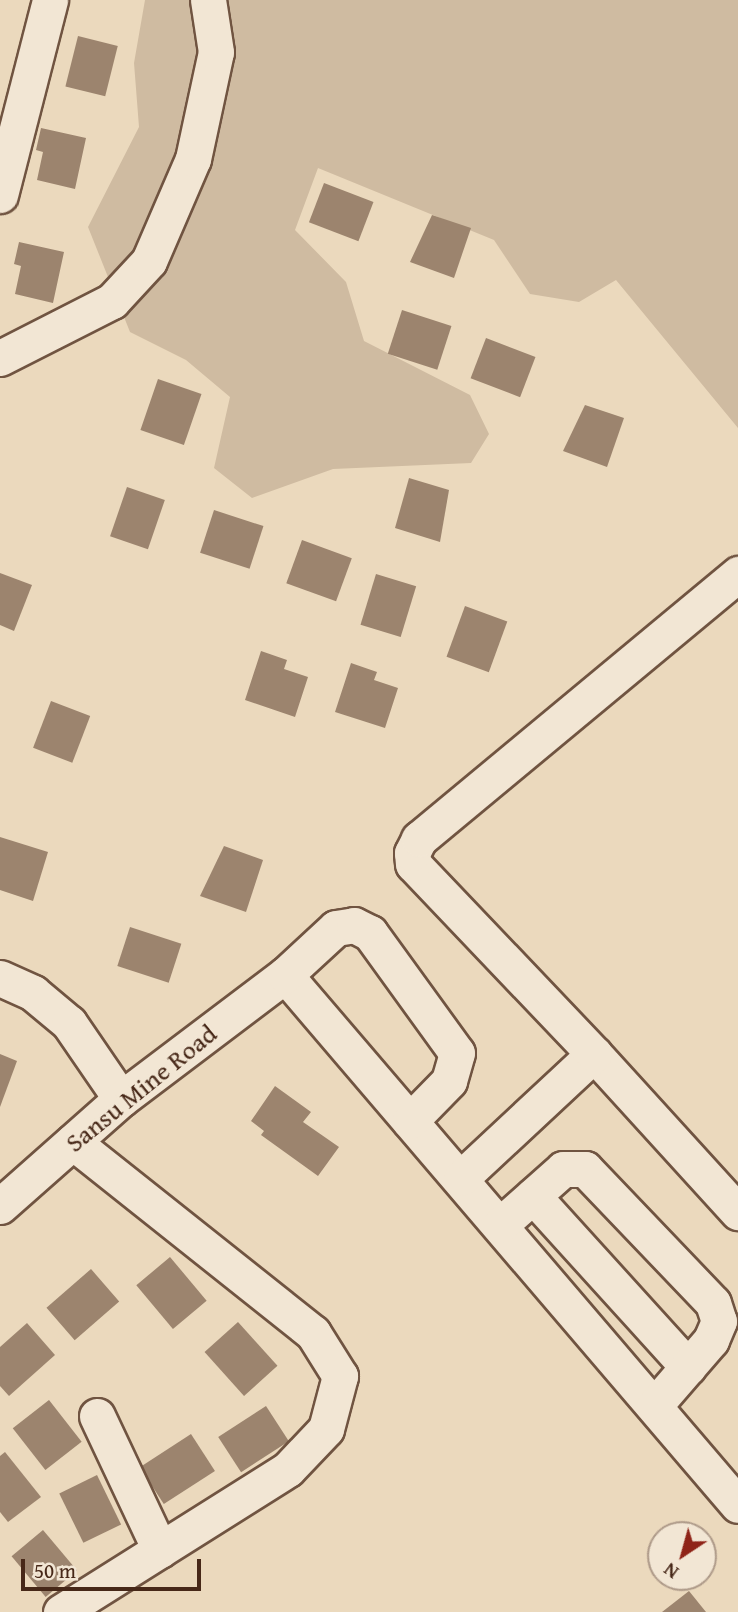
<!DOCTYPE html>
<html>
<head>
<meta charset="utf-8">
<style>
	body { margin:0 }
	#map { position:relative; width:738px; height:1612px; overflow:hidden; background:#ebd9bd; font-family:"Gentium Book Plus",serif }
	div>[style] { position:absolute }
	.green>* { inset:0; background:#cfbba1 }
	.building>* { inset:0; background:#9c846e; transform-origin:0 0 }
	.roads { filter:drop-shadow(2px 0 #705441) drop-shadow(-2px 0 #705441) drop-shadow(0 2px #705441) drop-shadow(0 -2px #705441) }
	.minor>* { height:35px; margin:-17.5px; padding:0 17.5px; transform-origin:17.5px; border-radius:17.5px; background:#f2e6d4 }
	span { translate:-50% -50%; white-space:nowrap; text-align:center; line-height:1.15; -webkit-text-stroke:5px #f2e6d4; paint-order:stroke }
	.street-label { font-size:26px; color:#472818 }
	.north { position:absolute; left:647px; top:1521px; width:70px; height:70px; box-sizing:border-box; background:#f2e6d4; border:2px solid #ae9a89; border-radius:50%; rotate:216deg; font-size:19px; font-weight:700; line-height:28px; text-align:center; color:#472818 }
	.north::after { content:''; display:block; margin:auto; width:24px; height:32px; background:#8f2418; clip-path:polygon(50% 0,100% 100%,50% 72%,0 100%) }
	.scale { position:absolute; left:21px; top:1559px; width:180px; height:32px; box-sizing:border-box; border:4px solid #472818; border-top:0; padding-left:9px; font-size:21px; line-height:24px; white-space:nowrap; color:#472818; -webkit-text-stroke:5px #f2e6d4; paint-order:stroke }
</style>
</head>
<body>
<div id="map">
	<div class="green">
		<div style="clip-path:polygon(145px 0,738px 0,738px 428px,616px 280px,579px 302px,530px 294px,494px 240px,318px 168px,295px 230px,346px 282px,364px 341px,470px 395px,489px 434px,471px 463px,333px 469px,252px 498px,214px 468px,230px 397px,186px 360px,130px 332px,88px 227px,139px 127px,134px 63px)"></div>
	</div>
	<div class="building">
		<div style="left:78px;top:36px;width:41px;height:52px;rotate:14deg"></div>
		<div style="clip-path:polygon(41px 128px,86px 138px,75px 189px,37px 180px,43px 152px,36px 150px)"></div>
		<div style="left:324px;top:183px;width:53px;height:42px;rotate:21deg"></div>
		<div style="clip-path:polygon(432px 215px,471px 228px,454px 278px,410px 262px)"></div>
		<div style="clip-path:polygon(19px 242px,64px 252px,53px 303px,15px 294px,21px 266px,14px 264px)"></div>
		<div style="left:402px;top:310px;width:52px;height:46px;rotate:18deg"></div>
		<div style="left:486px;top:338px;width:53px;height:43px;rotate:21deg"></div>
		<div style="left:158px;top:379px;width:46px;height:54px;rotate:19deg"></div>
		<div style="clip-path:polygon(585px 405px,624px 418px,607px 467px,563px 451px)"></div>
		<div style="clip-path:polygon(409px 478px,449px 490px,440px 542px,395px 528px)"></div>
		<div style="left:127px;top:487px;width:40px;height:52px;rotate:19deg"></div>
		<div style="left:214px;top:510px;width:52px;height:45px;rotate:18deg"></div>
		<div style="left:302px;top:540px;width:53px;height:46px;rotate:20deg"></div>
		<div style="clip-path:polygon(0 573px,32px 585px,14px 631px,0 625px)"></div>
		<div style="left:376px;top:574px;width:42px;height:53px;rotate:17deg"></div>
		<div style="left:465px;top:606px;width:45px;height:54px;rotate:20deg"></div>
		<div style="clip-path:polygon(261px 651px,287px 660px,284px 669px,308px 677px,295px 717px,245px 700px)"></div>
		<div style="clip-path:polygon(351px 663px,377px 672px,374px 680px,398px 688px,385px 728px,335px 712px)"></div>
		<div style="left:51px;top:701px;width:42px;height:50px;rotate:21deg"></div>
		<div style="clip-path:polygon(0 837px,48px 852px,33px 901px,0 890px)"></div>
		<div style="clip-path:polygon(224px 846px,263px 860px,246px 912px,200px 896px)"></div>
		<div style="left:130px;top:927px;width:54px;height:41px;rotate:18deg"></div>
		<div style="clip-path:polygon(0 1054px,17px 1061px,0 1107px)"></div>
		<div style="clip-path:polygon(275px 1086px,311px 1112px,303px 1122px,339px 1147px,318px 1176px,261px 1135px,264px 1131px,251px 1121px)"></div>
		<div style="left:170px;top:1257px;width:57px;height:44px;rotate:50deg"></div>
		<div style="left:91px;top:1269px;width:43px;height:59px;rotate:49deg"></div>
		<div style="left:238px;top:1322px;width:59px;height:45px;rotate:48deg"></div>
		<div style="clip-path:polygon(27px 1323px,55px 1355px,9px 1396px,0 1386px,0 1347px)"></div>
		<div style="left:49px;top:1400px;width:53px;height:46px;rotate:52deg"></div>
		<div style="left:266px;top:1406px;width:42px;height:57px;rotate:57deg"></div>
		<div style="left:191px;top:1434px;width:44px;height:61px;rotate:57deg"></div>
		<div style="clip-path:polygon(5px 1452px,41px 1497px,8px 1522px,0 1512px,0 1456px)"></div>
		<div style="left:97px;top:1475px;width:55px;height:42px;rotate:64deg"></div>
		<div style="left:43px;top:1530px;width:53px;height:41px;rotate:50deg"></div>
		<div style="clip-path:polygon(689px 1591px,706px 1612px,662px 1612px)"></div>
	</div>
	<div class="roads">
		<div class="minor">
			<div style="left:0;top:195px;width:201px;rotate:-75.6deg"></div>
			<div style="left:0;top:358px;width:126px;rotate:-27deg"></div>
			<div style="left:112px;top:301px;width:54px;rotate:-47.2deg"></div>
			<div style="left:149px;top:261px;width:111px;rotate:-66.7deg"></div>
			<div style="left:193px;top:159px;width:109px;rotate:-77.9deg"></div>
			<div style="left:216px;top:52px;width:53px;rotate:-98.7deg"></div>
			<div style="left:285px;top:975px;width:697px;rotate:49.48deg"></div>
			<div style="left:0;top:978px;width:36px;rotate:24deg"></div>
			<div style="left:33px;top:993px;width:47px;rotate:39.8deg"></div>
			<div style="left:69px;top:1023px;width:92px;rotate:55.6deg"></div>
			<div style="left:594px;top:1054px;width:214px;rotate:47.7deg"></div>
			<div style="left:461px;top:1178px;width:182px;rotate:-43deg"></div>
			<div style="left:594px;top:1054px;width:262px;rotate:-133.6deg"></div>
			<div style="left:413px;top:864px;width:11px;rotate:-95deg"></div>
			<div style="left:412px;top:853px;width:16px;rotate:-63deg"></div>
			<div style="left:419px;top:839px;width:415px;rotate:-39.7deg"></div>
			<div style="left:533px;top:1196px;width:231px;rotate:47.8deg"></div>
			<div style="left:0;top:1206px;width:162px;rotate:-41.5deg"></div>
			<div style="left:121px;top:1099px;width:206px;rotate:-37.1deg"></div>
			<div style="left:285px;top:975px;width:69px;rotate:-42.7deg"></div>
			<div style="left:336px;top:928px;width:18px;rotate:-9deg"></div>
			<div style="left:354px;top:925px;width:18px;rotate:27deg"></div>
			<div style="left:370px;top:933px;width:148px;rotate:54.1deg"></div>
			<div style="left:457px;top:1053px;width:29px;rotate:106deg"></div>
			<div style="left:449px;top:1081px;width:56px;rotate:134.3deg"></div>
			<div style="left:500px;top:1225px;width:84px;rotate:-41.6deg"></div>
			<div style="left:563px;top:1169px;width:22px"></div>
			<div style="left:585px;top:1169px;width:185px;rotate:46.3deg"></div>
			<div style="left:713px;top:1303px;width:19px;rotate:72deg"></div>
			<div style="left:719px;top:1321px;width:21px;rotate:113deg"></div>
			<div style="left:711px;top:1340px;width:87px;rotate:130.8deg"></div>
			<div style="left:97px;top:1416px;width:148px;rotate:64.8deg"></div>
			<div style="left:61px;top:1612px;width:268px;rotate:-32.2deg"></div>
			<div style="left:288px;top:1469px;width:55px;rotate:-46.5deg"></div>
			<div style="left:326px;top:1429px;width:55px;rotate:-75.2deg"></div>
			<div style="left:340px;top:1376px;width:51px;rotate:-122.1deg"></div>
			<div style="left:313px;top:1333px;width:307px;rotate:-141.5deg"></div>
		</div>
	</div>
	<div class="street-label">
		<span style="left:141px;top:1088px;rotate:-39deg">Sansu Mine Road</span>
	</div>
	<div class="north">N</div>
	<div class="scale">50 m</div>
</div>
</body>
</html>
